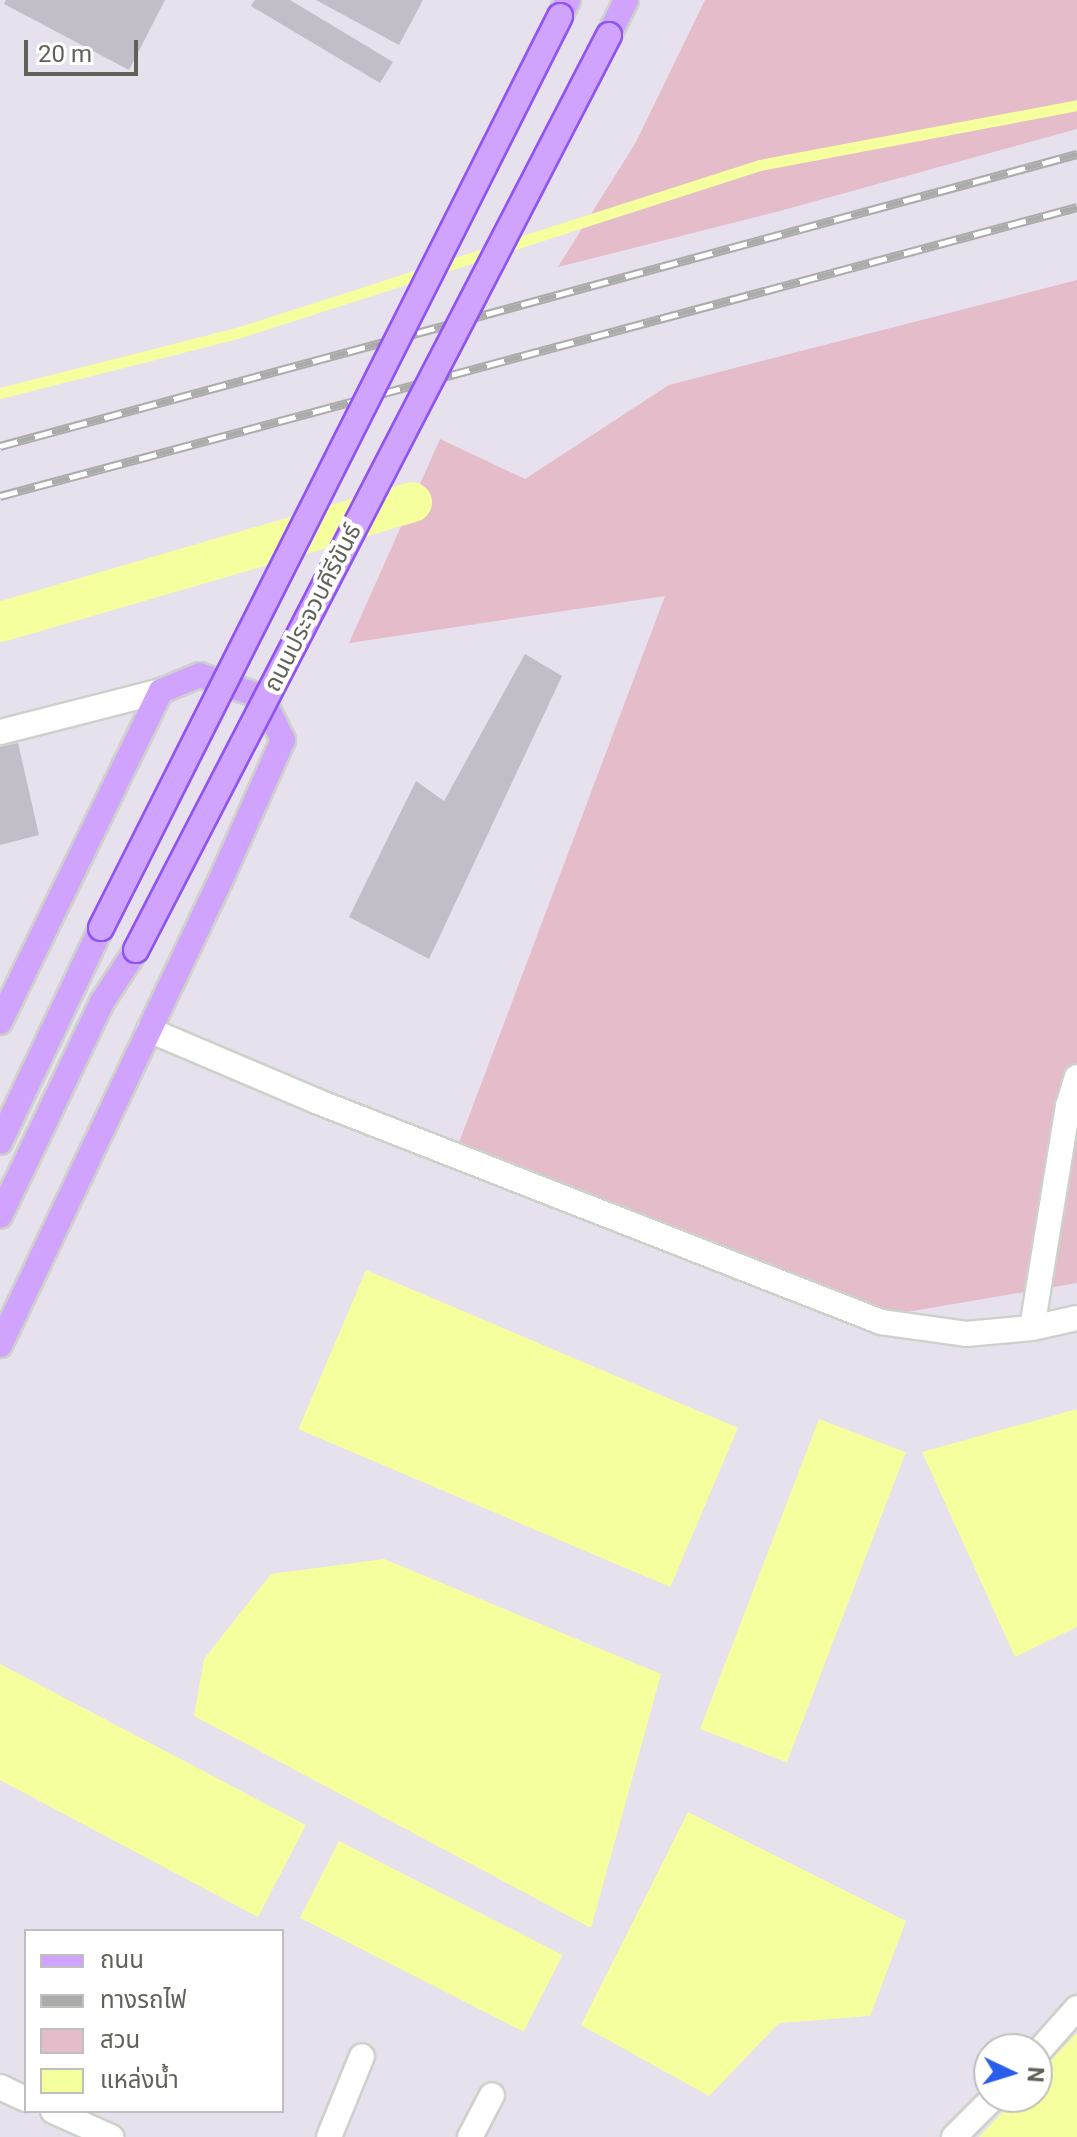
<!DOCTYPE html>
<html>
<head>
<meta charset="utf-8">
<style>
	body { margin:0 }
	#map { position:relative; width:1077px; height:2137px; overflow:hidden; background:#e6e1ed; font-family:Roboto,"Noto Sans Thai",sans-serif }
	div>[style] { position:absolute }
	.green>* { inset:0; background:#e5bcca }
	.water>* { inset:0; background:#f6ff9e; transform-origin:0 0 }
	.stream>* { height:11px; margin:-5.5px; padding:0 5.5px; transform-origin:5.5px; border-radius:5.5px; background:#f6ff9e }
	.canal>* { height:40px; margin:-20px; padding:0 20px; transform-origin:20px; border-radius:20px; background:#f6ff9e }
	.building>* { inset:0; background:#c1bec7 }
	.roads { filter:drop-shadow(2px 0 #ced1ca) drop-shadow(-2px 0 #ced1ca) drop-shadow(0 2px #ced1ca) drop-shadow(0 -2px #ced1ca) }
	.minor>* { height:24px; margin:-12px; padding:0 12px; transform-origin:12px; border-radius:12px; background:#fff }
	.major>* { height:24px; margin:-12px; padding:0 12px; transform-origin:12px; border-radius:12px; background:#d0a3ff }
	.rail>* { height:9px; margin-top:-4.5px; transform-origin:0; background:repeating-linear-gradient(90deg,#fff 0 18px,#abacaa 0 36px); box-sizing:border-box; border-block:2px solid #abacaa }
	.bridges { filter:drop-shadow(2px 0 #8f54f2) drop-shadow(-2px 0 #8f54f2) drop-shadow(0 2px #8f54f2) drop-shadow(0 -2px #8f54f2) }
	.major-bridge>* { height:24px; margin:-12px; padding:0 12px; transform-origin:12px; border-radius:12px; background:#d0a3ff }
	span { translate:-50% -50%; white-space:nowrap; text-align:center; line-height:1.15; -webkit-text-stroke:8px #fff; paint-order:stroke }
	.street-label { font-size:24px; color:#606259 }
	.legend { position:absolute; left:24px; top:1929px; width:260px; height:184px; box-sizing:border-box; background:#fff; border:2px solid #bfc0bd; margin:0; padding:10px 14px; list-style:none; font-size:24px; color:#606259 }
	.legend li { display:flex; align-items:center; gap:16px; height:40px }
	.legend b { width:40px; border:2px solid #bfc0bd }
	.north { position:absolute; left:973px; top:2033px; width:80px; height:80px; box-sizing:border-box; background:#fff; border:2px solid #bfc0bd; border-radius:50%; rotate:94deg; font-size:22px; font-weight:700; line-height:32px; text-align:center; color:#606259 }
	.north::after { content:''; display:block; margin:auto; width:28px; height:36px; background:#295dea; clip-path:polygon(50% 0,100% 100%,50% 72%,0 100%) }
	.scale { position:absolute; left:24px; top:40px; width:114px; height:36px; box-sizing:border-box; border:4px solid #606259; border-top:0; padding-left:10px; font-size:24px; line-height:28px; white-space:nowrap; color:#606259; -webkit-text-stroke:6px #fff; paint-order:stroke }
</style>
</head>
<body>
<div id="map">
	<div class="green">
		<div style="clip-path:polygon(705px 0,1077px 0,1077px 129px,776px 212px,558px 267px,636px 142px)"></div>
		<div style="clip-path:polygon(1077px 280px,1077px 1283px,895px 1314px,454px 1156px,665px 596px,349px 643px,440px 439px,525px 479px,669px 385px)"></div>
	</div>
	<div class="water">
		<div style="left:366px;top:1270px;width:404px;height:173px;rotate:23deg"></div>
		<div style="clip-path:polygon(1077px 1409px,1077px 1627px,1015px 1657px,922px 1452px)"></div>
		<div style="left:819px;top:1419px;width:93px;height:332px;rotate:21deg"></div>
		<div style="clip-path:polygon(384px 1559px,661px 1674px,591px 1928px,194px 1716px,204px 1659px,271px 1574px)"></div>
		<div style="clip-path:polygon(0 1664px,306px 1825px,258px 1917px,0 1780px)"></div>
		<div style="clip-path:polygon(688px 1812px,906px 1921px,870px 2016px,779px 2023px,709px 2096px,581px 2025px)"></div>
		<div style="left:339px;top:1841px;width:251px;height:86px;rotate:27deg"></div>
		<div style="clip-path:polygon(1077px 2033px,1077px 2137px,979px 2137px,1017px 2097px,1037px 2097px,1037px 2075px)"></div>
	</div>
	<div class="stream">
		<div style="left:0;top:393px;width:244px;rotate:-14.2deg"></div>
		<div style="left:237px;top:333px;width:549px;rotate:-17.81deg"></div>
		<div style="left:760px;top:165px;width:323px;rotate:-10.7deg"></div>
	</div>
	<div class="canal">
		<div style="left:0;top:622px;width:429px;rotate:-16.2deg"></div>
	</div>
	<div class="building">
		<div style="clip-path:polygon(6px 0,165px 0,129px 70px,4px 4px)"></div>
		<div style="clip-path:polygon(255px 0,290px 0,393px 62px,380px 83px,251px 6px)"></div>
		<div style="clip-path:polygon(316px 0,423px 0,399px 45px)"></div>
		<div style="clip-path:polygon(525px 654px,562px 676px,429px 959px,349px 917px,416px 781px,444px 801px)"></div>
		<div style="clip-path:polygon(18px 743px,39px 835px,0 845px,0 747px)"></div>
	</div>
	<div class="roads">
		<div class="minor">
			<div style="left:0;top:732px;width:166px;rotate:-14.3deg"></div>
			<div style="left:149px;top:1030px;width:181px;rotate:23deg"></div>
			<div style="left:316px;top:1101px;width:607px;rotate:21.36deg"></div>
			<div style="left:881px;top:1322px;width:86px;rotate:8deg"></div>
			<div style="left:966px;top:1334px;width:66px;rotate:-5.2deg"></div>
			<div style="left:1032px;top:1328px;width:46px;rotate:-12.5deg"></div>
			<div style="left:1032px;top:1328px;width:225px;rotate:-80.8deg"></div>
			<div style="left:1068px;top:1106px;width:30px;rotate:-73deg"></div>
			<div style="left:1037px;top:2053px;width:60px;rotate:-48.4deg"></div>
			<div style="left:0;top:2087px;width:29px;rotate:25deg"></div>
			<div style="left:53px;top:2111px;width:64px;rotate:24.1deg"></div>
			<div style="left:329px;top:2137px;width:87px;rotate:-67.8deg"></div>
			<div style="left:470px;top:2137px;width:47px;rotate:-62.4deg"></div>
			<div style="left:954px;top:2137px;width:57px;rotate:-45deg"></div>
		</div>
		<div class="major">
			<div style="left:560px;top:16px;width:18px;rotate:-63deg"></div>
			<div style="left:609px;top:35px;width:39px;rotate:-64deg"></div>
			<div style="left:0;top:1022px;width:368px;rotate:-64.1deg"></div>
			<div style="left:161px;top:691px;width:42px;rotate:-22.3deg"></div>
			<div style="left:200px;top:675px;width:66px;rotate:19.5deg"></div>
			<div style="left:262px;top:697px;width:48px;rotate:64deg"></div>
			<div style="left:283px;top:740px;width:152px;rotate:114deg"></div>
			<div style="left:221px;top:879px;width:516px;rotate:115.37deg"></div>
			<div style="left:0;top:1142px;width:237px;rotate:-64.7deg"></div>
			<div style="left:0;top:1216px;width:237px;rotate:-64.5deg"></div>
			<div style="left:102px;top:1002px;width:62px;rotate:-56.8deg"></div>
		</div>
	</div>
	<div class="rail">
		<div style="left:0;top:446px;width:1116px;rotate:-15.17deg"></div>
		<div style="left:0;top:496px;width:1115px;rotate:-15.02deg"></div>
	</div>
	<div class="bridges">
		<div class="major-bridge">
			<div style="left:101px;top:928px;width:1021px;rotate:-63.28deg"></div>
			<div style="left:136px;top:950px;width:1030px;rotate:-62.66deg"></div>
		</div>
	</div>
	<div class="street-label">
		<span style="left:313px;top:608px;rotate:-63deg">ถนนประจวบคีรีขันธ์</span>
	</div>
	<ul class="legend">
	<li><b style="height:10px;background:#d0a3ff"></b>ถนน</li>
	<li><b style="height:10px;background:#abacaa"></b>ทางรถไฟ</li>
	<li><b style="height:22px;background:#e5bcca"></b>สวน</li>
	<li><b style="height:22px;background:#f6ff9e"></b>แหล่งน้ำ</li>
	</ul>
	<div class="north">N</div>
	<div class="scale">20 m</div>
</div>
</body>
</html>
